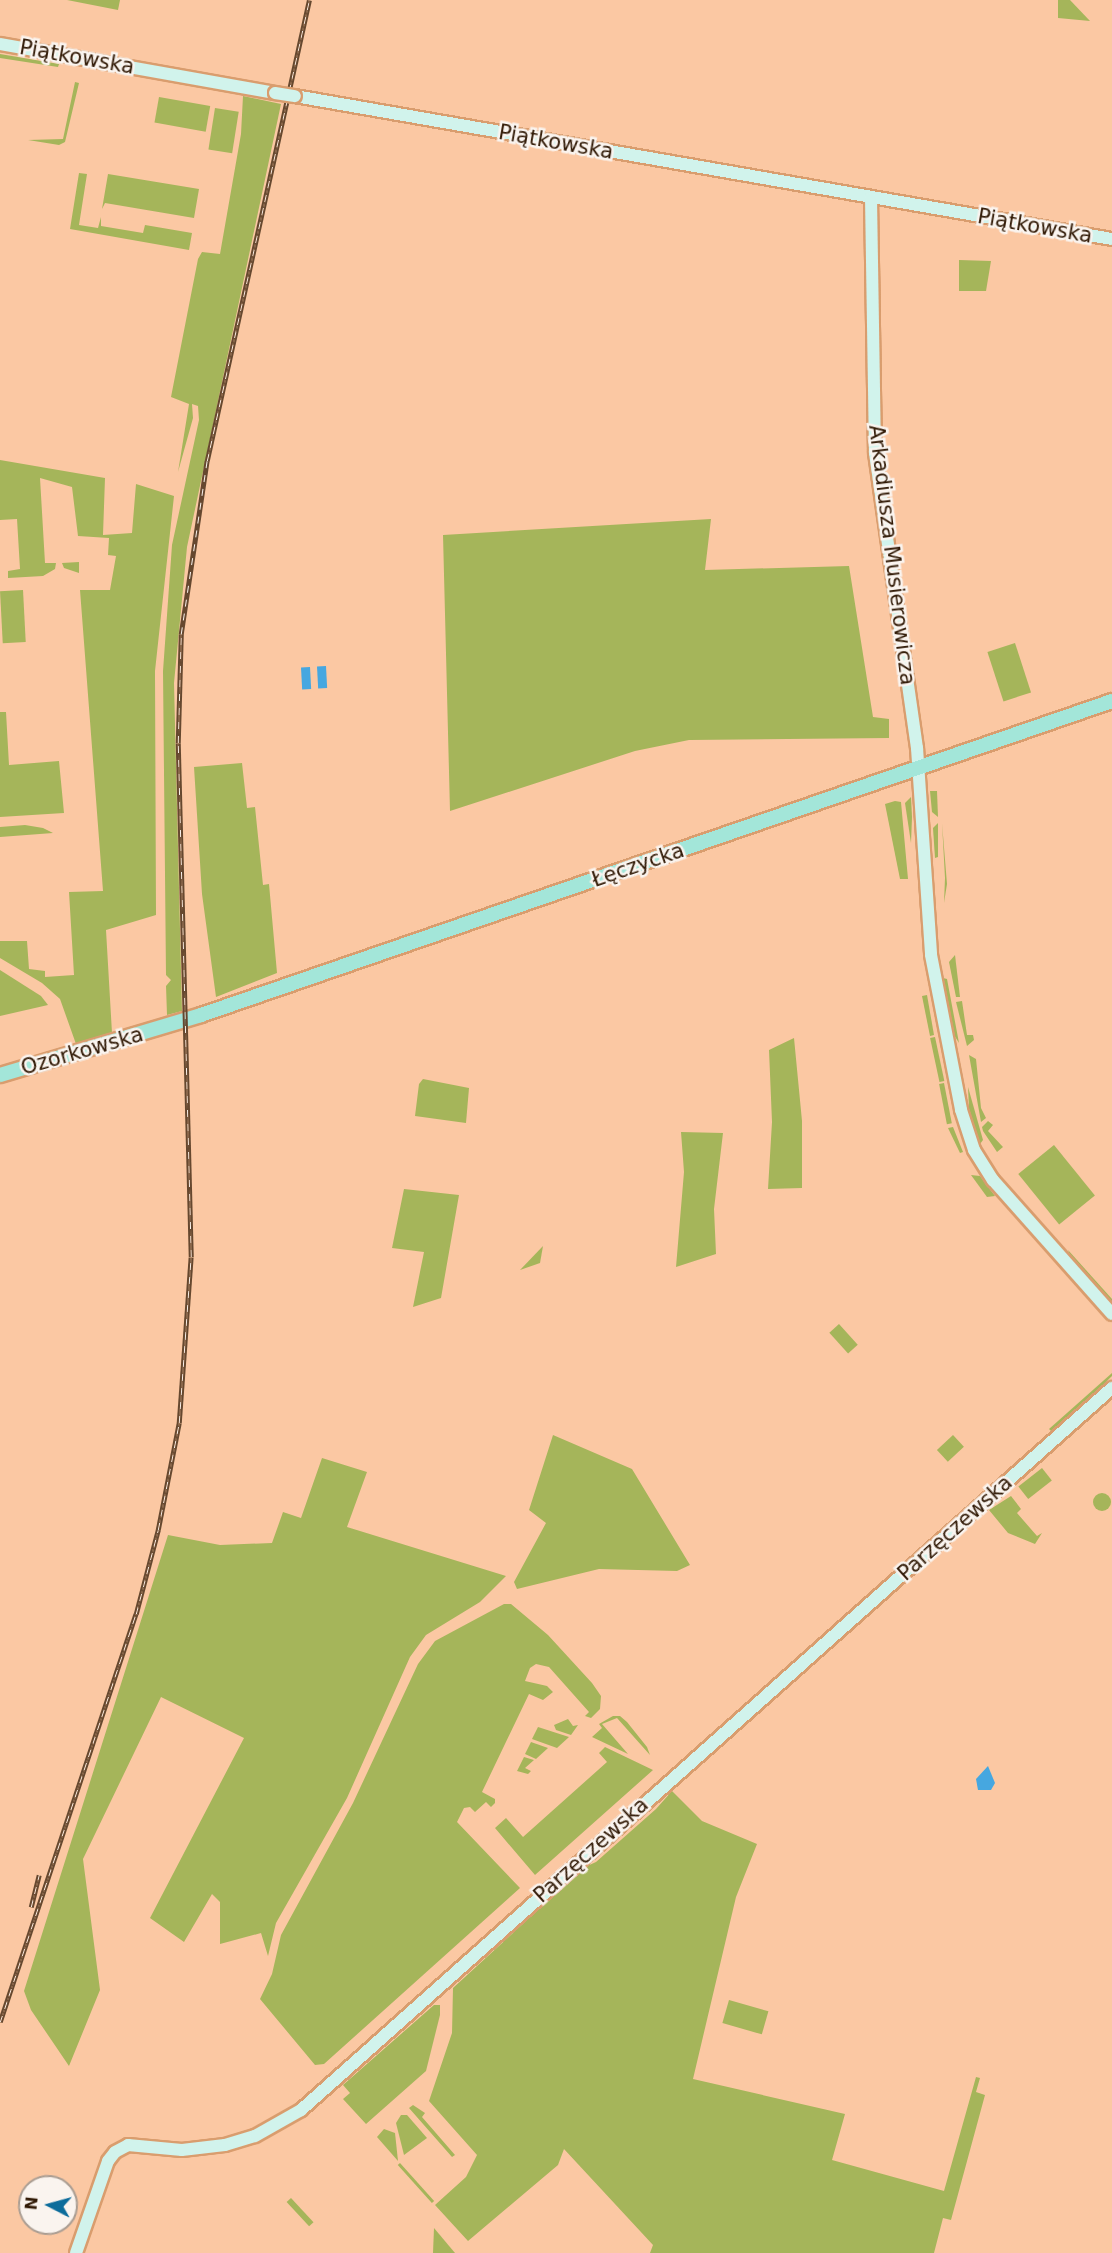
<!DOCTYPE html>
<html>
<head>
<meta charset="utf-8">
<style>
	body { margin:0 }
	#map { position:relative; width:1112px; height:2253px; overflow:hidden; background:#fbc8a3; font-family:"DejaVu Sans",sans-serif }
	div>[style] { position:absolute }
	.green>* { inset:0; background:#a5b55a; transform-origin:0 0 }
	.round { border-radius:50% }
	.water>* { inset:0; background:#46a7e0; transform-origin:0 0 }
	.roads { filter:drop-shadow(2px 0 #d99d6e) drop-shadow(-2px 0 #d99d6e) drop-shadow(0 2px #d99d6e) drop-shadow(0 -2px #d99d6e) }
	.secondary>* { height:12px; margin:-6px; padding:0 6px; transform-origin:6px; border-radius:6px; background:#d1f3ec }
	.primary>* { height:14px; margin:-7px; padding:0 7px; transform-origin:7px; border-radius:7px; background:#a3e6d9 }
	.rail>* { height:4.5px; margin-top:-2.25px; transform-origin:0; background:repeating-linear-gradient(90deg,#faf4ef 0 7px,#66482f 0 14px); box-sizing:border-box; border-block:2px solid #66482f }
	.bridges { filter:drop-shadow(2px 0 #d99d6e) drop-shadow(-2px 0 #d99d6e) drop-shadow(0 2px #d99d6e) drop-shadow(0 -2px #d99d6e) }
	.secondary-bridge>* { height:12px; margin:-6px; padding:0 6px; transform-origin:6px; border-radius:6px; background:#d1f3ec }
	span { translate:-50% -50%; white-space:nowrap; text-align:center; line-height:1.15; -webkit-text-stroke:5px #faf4ef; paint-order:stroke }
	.street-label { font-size:21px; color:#311a06 }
	.north { position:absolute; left:18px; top:2175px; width:60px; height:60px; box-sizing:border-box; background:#faf4ef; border:2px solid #aa9d92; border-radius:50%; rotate:276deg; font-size:16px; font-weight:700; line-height:24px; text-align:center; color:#311a06 }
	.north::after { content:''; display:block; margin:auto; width:21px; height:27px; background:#0c6c9b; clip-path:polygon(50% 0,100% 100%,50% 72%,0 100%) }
</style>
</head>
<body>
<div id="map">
	<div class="green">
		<div style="clip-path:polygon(67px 0,120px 0,118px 10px)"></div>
		<div style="clip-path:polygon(1058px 0,1070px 0,1090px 21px,1058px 18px)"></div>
		<div style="clip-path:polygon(0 54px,59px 64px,58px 67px,0 58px)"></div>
		<div style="clip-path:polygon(75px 82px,79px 83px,65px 142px,59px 145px,28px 140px,63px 139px)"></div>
		<div style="clip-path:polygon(243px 96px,281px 104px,187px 547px,174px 683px,182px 1011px,167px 1015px,166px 986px,171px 980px,166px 975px,163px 671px,172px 545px,199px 420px,198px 406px,192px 404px,193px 418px,178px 472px,189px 404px,171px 397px,198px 259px,202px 252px,220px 254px,241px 134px)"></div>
		<div style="left:159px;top:97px;width:52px;height:26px;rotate:10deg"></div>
		<div style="left:215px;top:108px;width:24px;height:42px;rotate:9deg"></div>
		<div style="clip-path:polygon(79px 173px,87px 174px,79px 225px,98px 228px,101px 217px,101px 226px,143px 233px,145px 225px,192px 233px,189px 250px,70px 229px)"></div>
		<div style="clip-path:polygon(108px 174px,199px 189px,194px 218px,105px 203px,102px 209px)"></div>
		<div style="clip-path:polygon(959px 260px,991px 261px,986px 291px,959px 291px)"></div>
		<div style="clip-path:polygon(0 460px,105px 478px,103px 535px,132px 533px,136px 484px,174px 496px,155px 671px,156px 915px,106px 930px,112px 1033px,76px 1044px,60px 999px,42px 983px,0 958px,0 941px,27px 941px,29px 969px,45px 971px,45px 977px,74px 975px,69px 892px,103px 891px,80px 590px,110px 590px,116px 556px,108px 555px,109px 538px,78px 536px,72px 487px,40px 478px,45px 563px,56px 563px,55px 569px,43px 576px,8px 578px,8px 571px,20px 569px,17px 519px,0 520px)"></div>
		<div style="clip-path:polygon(711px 519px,705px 570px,849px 566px,873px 717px,889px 719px,889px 738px,689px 740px,635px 751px,450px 811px,443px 535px)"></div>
		<div style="clip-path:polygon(79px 562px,79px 573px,64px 568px,62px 563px)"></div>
		<div style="left:23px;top:590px;width:52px;height:23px;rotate:87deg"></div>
		<div style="left:1015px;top:643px;width:52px;height:29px;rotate:72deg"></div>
		<div style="clip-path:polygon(0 712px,6px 712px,9px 765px,59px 761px,64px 813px,0 817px)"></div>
		<div style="clip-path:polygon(242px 763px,247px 808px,255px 807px,263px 885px,269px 884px,277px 973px,216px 997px,202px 894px,194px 767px)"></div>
		<div style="clip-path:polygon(930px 791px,937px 791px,938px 817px,932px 812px)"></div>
		<div style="clip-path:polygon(911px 797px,912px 817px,911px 843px,905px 803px)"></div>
		<div style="clip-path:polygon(895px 801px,901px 802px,908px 879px,900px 879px,885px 804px)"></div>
		<div style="clip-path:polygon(938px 823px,938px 857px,935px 858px,933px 828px)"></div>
		<div style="clip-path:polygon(942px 823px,947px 884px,944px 903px,945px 878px)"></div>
		<div style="clip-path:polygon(25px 825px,43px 828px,53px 833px,0 837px,0 827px)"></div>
		<div style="clip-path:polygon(955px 955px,960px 997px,956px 997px,949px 962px)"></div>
		<div style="clip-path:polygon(0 970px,41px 996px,48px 1005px,0 1016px)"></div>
		<div style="clip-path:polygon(943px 978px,947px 979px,959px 1043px,954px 1035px)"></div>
		<div style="clip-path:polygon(927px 995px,934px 1035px,930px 1036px,922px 996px)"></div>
		<div style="clip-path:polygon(962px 1001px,967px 1035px,973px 1035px,974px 1040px,967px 1046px,956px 1002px)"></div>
		<div style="left:935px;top:1037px;width:45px;height:5px;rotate:78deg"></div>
		<div style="clip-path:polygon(794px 1038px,802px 1121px,802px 1188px,768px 1189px,772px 1122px,769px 1050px)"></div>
		<div style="clip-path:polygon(969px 1055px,976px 1059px,981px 1108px,986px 1118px,981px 1122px)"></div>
		<div style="clip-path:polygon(423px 1079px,469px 1088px,466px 1123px,415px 1116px,419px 1084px)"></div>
		<div style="left:944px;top:1083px;width:41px;height:5px;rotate:79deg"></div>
		<div style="clip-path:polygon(968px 1087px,983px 1140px,980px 1144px,969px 1109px)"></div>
		<div style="clip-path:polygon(988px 1121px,993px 1125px,988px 1131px,1003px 1147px,997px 1152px,983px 1131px,982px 1127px)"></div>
		<div style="clip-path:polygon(953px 1127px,963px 1152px,960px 1153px,948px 1128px)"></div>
		<div style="clip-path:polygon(681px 1132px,723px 1133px,714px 1209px,716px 1254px,676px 1267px,684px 1172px)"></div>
		<div style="left:1054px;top:1145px;width:65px;height:46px;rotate:51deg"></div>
		<div style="clip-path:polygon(971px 1175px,980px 1176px,995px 1196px,987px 1197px)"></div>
		<div style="clip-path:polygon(404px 1189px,459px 1195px,441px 1298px,413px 1307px,424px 1252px,392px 1248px)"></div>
		<div style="clip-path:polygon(543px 1246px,540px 1263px,520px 1270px)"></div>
		<div style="clip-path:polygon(1068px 1250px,1112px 1299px,1112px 1304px,1071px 1258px)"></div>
		<div style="left:839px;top:1324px;width:28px;height:13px;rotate:48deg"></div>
		<div style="clip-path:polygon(1112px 1373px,1112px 1376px,1053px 1433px,1049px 1429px)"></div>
		<div style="clip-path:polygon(553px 1435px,632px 1469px,690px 1565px,677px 1571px,599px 1569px,517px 1589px,514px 1582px,546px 1523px,529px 1510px)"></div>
		<div style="left:953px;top:1435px;width:16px;height:22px;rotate:47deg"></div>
		<div style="clip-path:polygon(322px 1458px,367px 1472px,347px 1527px,506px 1576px,480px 1602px,426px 1635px,410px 1657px,347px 1798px,276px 1923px,268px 1956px,261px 1933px,220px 1944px,220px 1902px,212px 1894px,184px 1942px,150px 1918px,244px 1738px,161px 1697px,83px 1859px,100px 1990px,69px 2066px,31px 2010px,24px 1991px,168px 1535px,220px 1545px,272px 1543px,283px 1512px,301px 1518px)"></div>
		<div style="left:1042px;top:1468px;width:16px;height:30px;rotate:52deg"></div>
		<div class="round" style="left:1093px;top:1493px;width:18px;height:18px"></div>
		<div style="clip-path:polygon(1011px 1496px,1021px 1509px,1017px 1513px,1037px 1536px,1042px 1533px,1035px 1544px,1008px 1533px,989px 1510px)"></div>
		<div style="clip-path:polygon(504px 1604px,511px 1604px,548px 1635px,592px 1683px,601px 1696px,600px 1709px,591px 1718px,585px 1716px,589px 1712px,549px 1667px,536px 1664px,530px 1668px,525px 1681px,547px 1686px,553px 1692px,543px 1700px,529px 1694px,482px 1792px,495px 1799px,495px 1803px,491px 1807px,486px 1802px,475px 1812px,470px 1807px,464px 1808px,457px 1822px,520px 1888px,324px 2064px,315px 2065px,260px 1999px,272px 1974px,281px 1935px,353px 1803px,418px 1664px,435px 1641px)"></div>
		<div style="clip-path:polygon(613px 1716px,620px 1716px,627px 1722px,647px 1747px,650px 1755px,617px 1718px,602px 1724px,628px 1754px,592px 1737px,602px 1728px,599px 1724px)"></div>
		<div style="clip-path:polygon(568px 1719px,573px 1726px,578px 1725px,571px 1735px,556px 1730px,554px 1725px)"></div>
		<div style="clip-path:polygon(538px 1727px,569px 1737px,557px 1748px,532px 1739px)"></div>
		<div style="clip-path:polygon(531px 1742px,548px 1748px,536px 1759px,525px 1754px)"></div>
		<div style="clip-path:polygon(605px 1747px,653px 1770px,535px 1875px,495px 1828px,506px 1818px,523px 1837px,607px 1762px,599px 1753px)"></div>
		<div style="clip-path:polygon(524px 1757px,534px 1760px,525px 1768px,531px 1771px,528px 1774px,517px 1771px)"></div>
		<div style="clip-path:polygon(672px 1791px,702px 1821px,757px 1844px,736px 1897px,693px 2079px,845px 2114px,832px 2160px,944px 2191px,976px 2077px,980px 2078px,976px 2092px,985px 2095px,951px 2220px,943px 2218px,934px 2253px,650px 2253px,653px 2245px,564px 2149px,558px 2165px,468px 2241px,435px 2205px,466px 2177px,477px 2155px,429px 2101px,452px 2033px,453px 1988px,585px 1867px,596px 1862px,656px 1809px)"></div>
		<div style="left:729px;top:2000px;width:41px;height:24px;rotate:16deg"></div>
		<div style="clip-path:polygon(434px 2005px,440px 2005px,440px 2015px,426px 2071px,366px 2124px,343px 2099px,350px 2093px,343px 2085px)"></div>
		<div style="clip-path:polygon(413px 2105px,425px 2113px,422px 2117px,455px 2155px,452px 2157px,409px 2108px)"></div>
		<div style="clip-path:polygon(401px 2115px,407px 2115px,427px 2138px,404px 2155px,396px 2123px)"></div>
		<div style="clip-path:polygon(384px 2129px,395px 2133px,398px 2161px,377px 2137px)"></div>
		<div style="left:400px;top:2163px;width:51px;height:3px;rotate:48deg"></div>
		<div style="left:291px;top:2198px;width:33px;height:6px;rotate:47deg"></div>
		<div style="clip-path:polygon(434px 2228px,455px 2253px,433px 2253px)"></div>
	</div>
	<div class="water">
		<div style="left:326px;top:666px;width:22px;height:9px;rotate:87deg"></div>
		<div style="left:310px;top:667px;width:22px;height:9px;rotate:87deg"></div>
		<div style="clip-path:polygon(988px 1766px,995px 1783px,991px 1790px,978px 1790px,976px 1779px)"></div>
	</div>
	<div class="roads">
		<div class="secondary">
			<div style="left:0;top:44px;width:279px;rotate:10.1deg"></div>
			<div style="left:295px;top:96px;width:829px;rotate:9.93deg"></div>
			<div style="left:871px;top:198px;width:255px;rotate:89.1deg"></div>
			<div style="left:875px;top:453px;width:298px;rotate:81.9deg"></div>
			<div style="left:917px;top:748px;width:207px;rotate:86.1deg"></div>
			<div style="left:931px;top:955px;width:158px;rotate:79deg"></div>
			<div style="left:961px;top:1110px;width:42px;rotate:72deg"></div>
			<div style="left:974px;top:1150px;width:36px;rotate:58deg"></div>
			<div style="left:993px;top:1180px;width:179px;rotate:48.4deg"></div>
			<div style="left:76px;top:2253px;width:97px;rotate:-70.8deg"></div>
			<div style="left:108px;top:2161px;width:11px;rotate:-52deg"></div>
			<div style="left:115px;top:2152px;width:15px;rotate:-28deg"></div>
			<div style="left:128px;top:2145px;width:54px;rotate:5.3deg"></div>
			<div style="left:182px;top:2150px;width:43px;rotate:-6.6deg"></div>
			<div style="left:225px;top:2145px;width:31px;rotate:-17deg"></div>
			<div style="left:255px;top:2136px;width:53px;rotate:-29.5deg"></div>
			<div style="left:301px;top:2110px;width:1086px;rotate:-41.68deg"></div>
		</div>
		<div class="primary">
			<div style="left:0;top:1075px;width:210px;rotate:-16.6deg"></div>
			<div style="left:201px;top:1015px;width:964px;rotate:-19.02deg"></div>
		</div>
	</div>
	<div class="rail">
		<div style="left:31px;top:1907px;width:33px;rotate:-76deg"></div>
		<div style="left:0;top:2022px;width:430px;rotate:-71.6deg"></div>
		<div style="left:136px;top:1614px;width:87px;rotate:-75.3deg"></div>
		<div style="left:158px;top:1530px;width:109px;rotate:-78.9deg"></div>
		<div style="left:179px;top:1423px;width:166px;rotate:-85.9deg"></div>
		<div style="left:191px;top:1257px;width:514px;rotate:-91.45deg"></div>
		<div style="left:178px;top:743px;width:109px;rotate:-88.4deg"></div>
		<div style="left:181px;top:634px;width:175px;rotate:-81.5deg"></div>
		<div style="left:207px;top:461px;width:472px;rotate:-77.5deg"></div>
	</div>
	<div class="bridges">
		<div class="secondary-bridge">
			<div style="left:275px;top:93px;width:20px;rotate:9deg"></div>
		</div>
	</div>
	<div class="street-label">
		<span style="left:77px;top:57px;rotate:10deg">Piątkowska</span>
		<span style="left:556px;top:142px;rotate:10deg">Piątkowska</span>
		<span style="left:1035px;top:226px;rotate:10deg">Piątkowska</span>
		<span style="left:892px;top:555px;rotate:83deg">Arkadiusza Musierowicza</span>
		<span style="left:638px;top:865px;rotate:-19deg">Łęczycka</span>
		<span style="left:82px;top:1051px;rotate:-16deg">Ozorkowska</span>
		<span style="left:955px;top:1528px;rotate:-42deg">Parzęczewska</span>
		<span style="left:591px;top:1850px;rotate:-42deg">Parzęczewska</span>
	</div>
	<div class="north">N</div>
</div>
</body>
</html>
